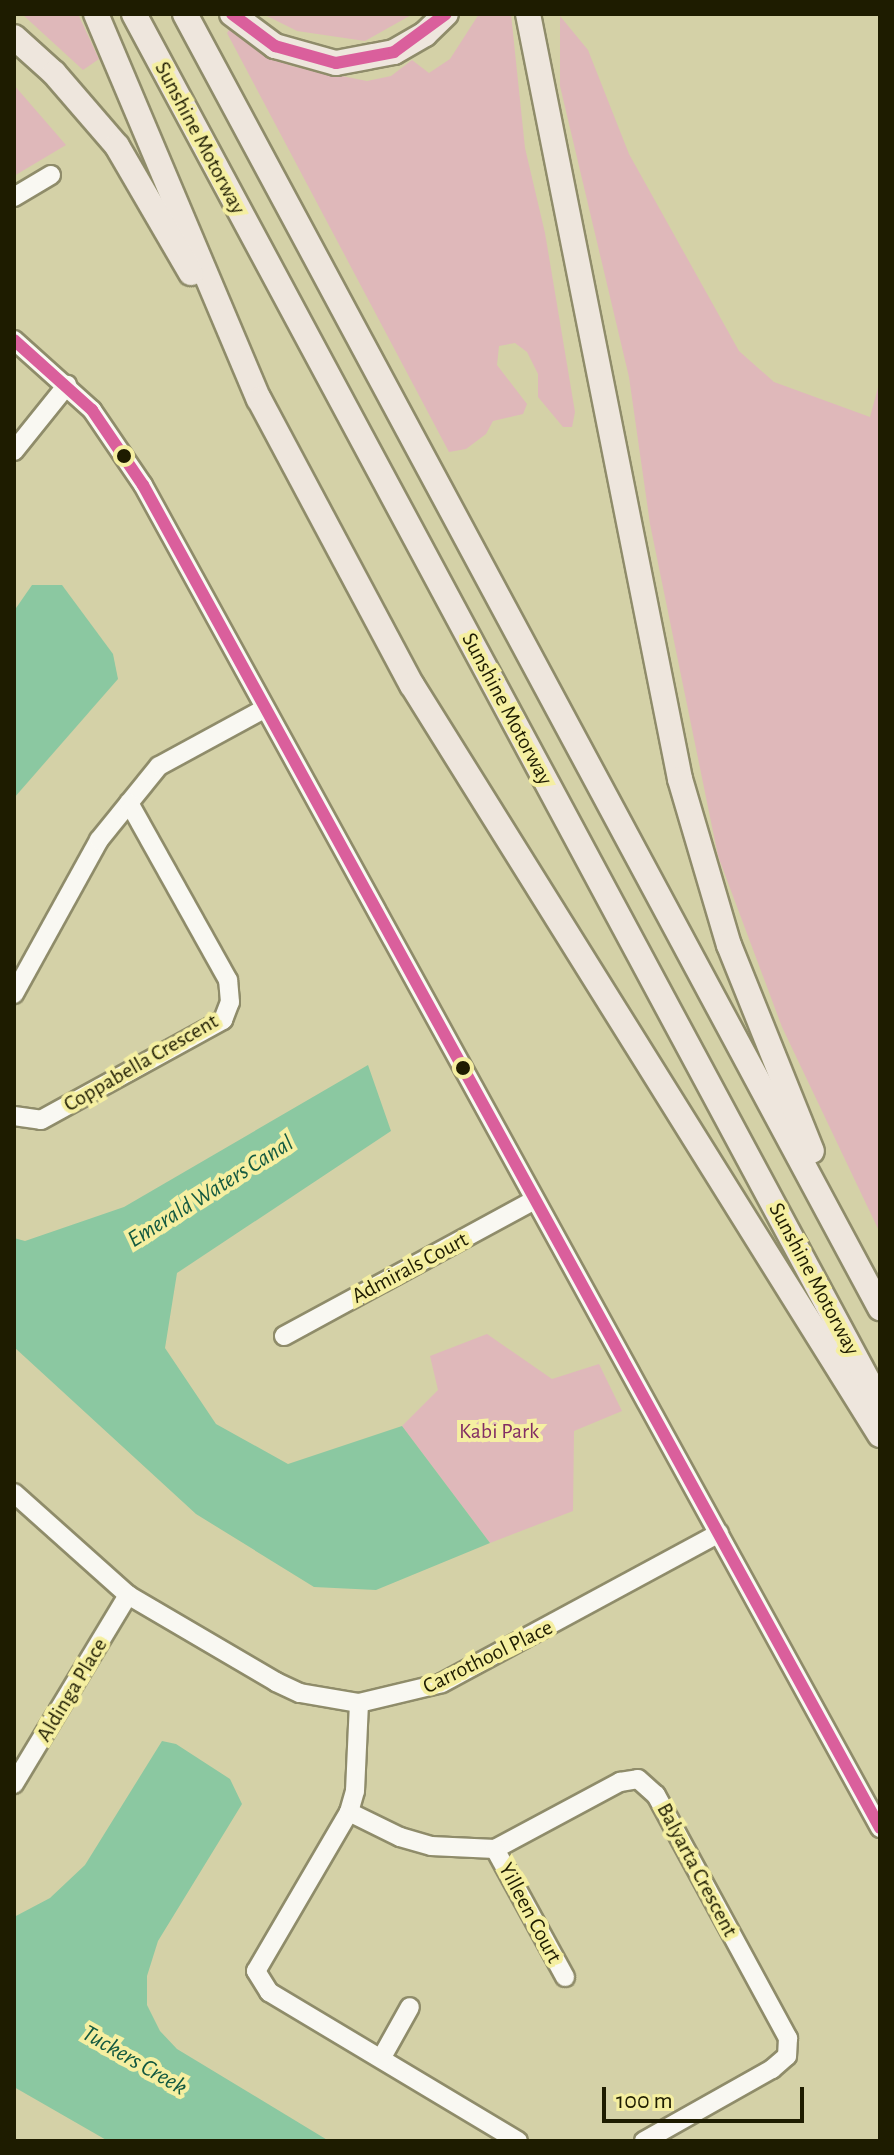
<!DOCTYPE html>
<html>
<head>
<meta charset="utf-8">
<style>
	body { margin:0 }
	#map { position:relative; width:894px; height:2155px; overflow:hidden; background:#d4d1a7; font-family:"Alegreya Sans",sans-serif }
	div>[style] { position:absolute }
	.green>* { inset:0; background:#dfb8ba }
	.water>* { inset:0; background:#8bc8a1 }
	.roads { filter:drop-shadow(2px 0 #8f8c6a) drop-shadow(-2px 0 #8f8c6a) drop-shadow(0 2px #8f8c6a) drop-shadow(0 -2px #8f8c6a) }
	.minor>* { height:18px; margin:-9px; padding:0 9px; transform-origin:9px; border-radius:9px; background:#f9f8f2 }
	.highway>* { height:24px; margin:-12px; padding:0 12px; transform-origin:12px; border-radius:12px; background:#eee6dd }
	.bus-1>* { height:12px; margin:-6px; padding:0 6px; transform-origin:6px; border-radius:6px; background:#da5f9c }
	.dots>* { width:22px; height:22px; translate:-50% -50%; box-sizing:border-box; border:4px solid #f5efa1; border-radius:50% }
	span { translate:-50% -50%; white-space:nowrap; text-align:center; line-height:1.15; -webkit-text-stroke:8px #f5efa1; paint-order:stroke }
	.street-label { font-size:22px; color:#1e1c00 }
	.park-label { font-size:22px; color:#832e64 }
	.water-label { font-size:24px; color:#135940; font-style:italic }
	.frame { position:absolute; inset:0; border:16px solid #1e1c00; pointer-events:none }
	.scale { position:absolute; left:602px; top:2087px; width:202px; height:36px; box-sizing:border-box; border:4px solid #1e1c00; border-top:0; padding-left:10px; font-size:24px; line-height:28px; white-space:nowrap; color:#1e1c00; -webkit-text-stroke:6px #f5efa1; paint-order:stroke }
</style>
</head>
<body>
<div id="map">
	<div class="green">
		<div style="clip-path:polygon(22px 14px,78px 14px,99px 59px,83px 70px)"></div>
		<div style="clip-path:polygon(263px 14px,413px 14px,365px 41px,297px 31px)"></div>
		<div style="clip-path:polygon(479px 14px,511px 14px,525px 148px,545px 233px,575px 412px,572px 427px,563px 427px,538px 397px,538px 374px,527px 352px,515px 343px,499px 346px,497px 365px,527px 404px,523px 414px,493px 421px,486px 434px,466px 449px,449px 452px,227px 33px,231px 27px,291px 66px,367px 81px,391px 76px,412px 60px,429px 73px,450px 59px)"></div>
		<div style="clip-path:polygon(560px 16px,588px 50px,629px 154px,739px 351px,774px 382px,870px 417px,880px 380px,880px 1233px,782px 1027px,718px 856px,650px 524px,629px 377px,560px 86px)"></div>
		<div style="clip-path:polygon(14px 85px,66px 145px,14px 176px)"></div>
		<div style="clip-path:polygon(487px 1334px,552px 1379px,599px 1364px,622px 1411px,574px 1431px,573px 1511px,490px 1543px,402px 1426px,438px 1390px,430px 1356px)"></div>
	</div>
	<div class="water">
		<div style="clip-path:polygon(32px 585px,62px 585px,113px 654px,118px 679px,14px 798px,14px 611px)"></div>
		<div style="clip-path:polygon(368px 1065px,391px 1131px,177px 1273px,165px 1348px,216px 1424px,288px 1464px,402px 1426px,490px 1543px,376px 1590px,314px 1587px,196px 1514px,14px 1347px,14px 1238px,25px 1241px,124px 1207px)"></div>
		<div style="clip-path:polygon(162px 1741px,176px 1744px,230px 1779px,242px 1804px,158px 1941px,147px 1976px,147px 2005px,160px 2031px,177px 2049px,329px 2141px,108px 2141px,14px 2087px,14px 1917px,50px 1898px,85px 1865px)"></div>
	</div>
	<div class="roads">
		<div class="minor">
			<div style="left:14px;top:197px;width:43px;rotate:-30.7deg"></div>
			<div style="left:14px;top:340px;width:105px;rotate:41.9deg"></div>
			<div style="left:92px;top:410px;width:91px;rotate:55.8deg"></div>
			<div style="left:143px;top:485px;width:1532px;rotate:61.24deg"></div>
			<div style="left:14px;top:451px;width:85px;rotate:-51.2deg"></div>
			<div style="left:14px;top:994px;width:176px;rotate:-61.1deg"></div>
			<div style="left:99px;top:840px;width:95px;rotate:-51deg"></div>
			<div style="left:159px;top:766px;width:119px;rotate:-28.5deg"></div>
			<div style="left:14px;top:1116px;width:27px;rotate:8deg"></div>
			<div style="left:41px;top:1120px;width:208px;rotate:-28.8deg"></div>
			<div style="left:223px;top:1020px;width:19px;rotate:-69deg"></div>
			<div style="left:230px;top:1002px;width:22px;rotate:-95deg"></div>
			<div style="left:228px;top:980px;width:203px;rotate:-119.2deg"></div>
			<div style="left:284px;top:1336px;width:285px;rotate:-28.5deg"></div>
			<div style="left:14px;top:1493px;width:153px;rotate:41.8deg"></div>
			<div style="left:128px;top:1595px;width:172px;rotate:30.4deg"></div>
			<div style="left:276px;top:1682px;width:26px;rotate:25deg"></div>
			<div style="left:300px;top:1693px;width:60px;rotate:9.6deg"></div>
			<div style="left:359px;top:1703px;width:85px;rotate:-13.5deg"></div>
			<div style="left:442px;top:1683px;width:315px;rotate:-28.4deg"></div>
			<div style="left:359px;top:1703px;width:88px;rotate:92.6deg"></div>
			<div style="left:355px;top:1791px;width:22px;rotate:106deg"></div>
			<div style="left:349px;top:1812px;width:184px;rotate:120.3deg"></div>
			<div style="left:256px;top:1971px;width:25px;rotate:58deg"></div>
			<div style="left:269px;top:1992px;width:290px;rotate:30.9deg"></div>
			<div style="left:14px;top:1784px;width:221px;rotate:-58.9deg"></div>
			<div style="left:349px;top:1812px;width:57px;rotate:26.1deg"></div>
			<div style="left:400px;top:1837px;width:32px;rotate:16deg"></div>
			<div style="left:431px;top:1846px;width:64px;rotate:2.7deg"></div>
			<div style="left:495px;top:1849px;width:142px;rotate:-28.2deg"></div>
			<div style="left:620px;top:1782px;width:18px;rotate:-9deg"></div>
			<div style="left:638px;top:1779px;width:24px;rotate:42deg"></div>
			<div style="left:656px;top:1795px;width:277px;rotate:61.5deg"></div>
			<div style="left:788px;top:2038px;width:18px;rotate:93deg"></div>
			<div style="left:787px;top:2056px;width:20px;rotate:139deg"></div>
			<div style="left:772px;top:2069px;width:147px;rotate:150.6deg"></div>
			<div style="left:495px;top:1849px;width:146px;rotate:61.3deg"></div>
			<div style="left:382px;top:2057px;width:57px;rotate:-60.8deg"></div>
		</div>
		<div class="highway">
			<div style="left:96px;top:14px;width:418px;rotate:67.1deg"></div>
			<div style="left:259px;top:399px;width:324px;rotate:61.9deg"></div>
			<div style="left:412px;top:685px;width:884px;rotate:58.04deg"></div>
			<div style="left:134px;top:14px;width:1577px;rotate:61.76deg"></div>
			<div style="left:185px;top:14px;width:1469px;rotate:61.76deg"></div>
			<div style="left:232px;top:14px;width:54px;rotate:36.7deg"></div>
			<div style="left:275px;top:46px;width:63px;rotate:15.6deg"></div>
			<div style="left:336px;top:63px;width:59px;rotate:-10.7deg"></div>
			<div style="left:394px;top:52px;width:36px;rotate:-30deg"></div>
			<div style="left:425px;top:34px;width:29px;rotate:-44deg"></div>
			<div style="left:528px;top:14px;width:780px;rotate:78.76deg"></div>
			<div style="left:680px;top:779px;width:173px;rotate:73.6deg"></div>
			<div style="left:729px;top:945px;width:222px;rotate:68.1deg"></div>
			<div style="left:14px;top:37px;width:54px;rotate:42deg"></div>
			<div style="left:54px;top:73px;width:96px;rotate:49.2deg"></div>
			<div style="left:117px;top:146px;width:147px;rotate:59.8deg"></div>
		</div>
	</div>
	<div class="bus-1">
		<div style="left:232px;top:14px;width:54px;rotate:36.7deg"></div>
		<div style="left:275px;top:46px;width:63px;rotate:15.6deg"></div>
		<div style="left:336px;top:63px;width:59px;rotate:-10.7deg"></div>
		<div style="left:394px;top:52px;width:64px;rotate:-36.2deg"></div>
		<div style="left:14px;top:340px;width:105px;rotate:41.9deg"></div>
		<div style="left:92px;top:410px;width:91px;rotate:55.8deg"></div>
		<div style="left:143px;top:485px;width:1532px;rotate:61.24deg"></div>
	</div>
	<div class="dots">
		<div style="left:124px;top:456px;background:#1e1c00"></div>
		<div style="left:463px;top:1068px;background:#1e1c00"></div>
	</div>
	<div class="street-label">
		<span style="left:200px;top:138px;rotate:62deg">Sunshine Motorway</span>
		<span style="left:507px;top:709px;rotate:62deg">Sunshine Motorway</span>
		<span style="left:141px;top:1063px;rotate:-30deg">Coppabella Crescent</span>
		<span style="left:410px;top:1268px;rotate:-28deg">Admirals Court</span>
		<span style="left:814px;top:1279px;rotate:62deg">Sunshine Motorway</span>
		<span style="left:488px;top:1657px;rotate:-26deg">Carrothool Place</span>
		<span style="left:72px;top:1690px;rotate:-59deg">Aldinga Place</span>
		<span style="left:697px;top:1870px;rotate:62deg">Balyarta Crescent</span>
		<span style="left:530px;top:1913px;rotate:62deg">Yilleen Court</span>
	</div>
	<div class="park-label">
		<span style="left:499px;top:1432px">Kabi Park</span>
	</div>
	<div class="water-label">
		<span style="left:211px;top:1192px;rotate:-32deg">Emerald Waters Canal</span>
		<span style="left:134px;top:2061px;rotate:30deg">Tuckers Creek</span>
	</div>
	<div class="frame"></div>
	<div class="scale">100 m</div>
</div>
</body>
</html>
